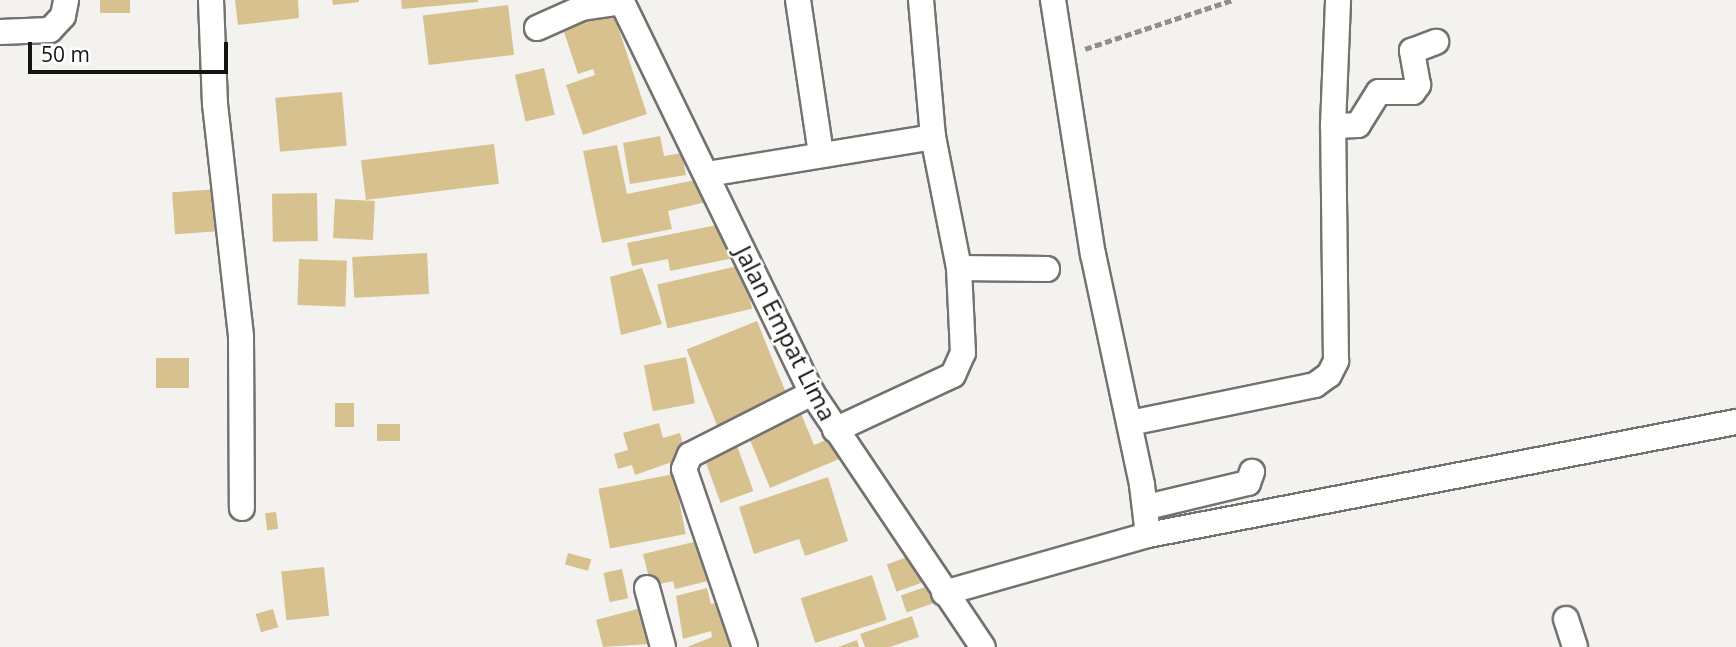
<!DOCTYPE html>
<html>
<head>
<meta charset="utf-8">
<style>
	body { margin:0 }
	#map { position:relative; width:1736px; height:647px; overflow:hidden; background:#f4f2ef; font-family:"Open Sans",sans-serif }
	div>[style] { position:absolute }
	.building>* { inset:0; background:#d7c28f; transform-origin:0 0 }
	.path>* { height:4.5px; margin-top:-2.25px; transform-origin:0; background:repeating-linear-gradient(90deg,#908f8c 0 7px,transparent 0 10.5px) }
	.roads { filter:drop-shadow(2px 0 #74726f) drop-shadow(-2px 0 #74726f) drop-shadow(0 2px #74726f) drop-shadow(0 -2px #74726f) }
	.street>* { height:24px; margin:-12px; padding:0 12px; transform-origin:12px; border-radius:12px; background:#fff }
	span { translate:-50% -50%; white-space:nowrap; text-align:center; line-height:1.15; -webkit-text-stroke:5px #fff; paint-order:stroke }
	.street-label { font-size:24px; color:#141412 }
	.scale { position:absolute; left:28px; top:42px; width:200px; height:32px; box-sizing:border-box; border:4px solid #141412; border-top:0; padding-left:9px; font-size:21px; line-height:24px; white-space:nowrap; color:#141412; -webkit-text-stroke:5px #fff; paint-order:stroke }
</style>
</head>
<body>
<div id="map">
	<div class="building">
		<div style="left:100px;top:0;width:30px;height:13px"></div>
		<div style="clip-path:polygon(235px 0,298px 0,299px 18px,238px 25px)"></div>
		<div style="clip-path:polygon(332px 0,359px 0,359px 2px,333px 5px)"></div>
		<div style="clip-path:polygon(401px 0,478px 0,478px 2px,402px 9px)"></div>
		<div style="left:508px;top:5px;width:50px;height:86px;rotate:83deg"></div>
		<div style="clip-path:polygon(612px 9px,647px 114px,583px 135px,566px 85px,595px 75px,593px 69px,578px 74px,562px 26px)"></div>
		<div style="left:544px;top:68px;width:48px;height:30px;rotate:77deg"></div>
		<div style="left:342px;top:92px;width:54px;height:67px;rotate:85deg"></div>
		<div style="clip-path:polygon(660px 136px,664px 156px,682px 153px,686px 175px,630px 184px,623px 143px)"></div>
		<div style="left:494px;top:144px;width:40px;height:134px;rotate:83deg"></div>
		<div style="clip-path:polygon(617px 145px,627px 194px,705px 178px,710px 201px,668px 211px,672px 229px,602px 243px,583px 151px)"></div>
		<div style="left:219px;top:189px;width:42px;height:47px;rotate:86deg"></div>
		<div style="left:317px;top:193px;width:48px;height:45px;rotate:89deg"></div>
		<div style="left:335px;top:199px;width:40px;height:39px;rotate:3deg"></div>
		<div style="clip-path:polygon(727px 223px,734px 258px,670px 271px,668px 259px,632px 266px,627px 243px)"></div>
		<div style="left:427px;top:253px;width:41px;height:75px;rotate:87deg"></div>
		<div style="left:299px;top:259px;width:48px;height:46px;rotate:2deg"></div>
		<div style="left:742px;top:265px;width:45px;height:87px;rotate:77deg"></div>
		<div style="clip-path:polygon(642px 268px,662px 324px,621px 335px,610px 277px)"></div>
		<div style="left:757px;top:321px;width:87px;height:76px;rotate:68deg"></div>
		<div style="left:686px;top:357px;width:47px;height:43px;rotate:79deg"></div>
		<div style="left:156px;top:358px;width:33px;height:30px"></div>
		<div style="left:335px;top:403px;width:19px;height:24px"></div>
		<div style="clip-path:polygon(800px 411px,814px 445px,835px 436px,844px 457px,770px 488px,747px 433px)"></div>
		<div style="clip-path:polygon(659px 423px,663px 438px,680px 433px,686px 457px,635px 475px,632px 465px,618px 469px,614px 454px,628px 450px,623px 433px)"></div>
		<div style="left:400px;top:424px;width:17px;height:23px;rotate:90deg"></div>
		<div style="left:736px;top:443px;width:51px;height:35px;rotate:70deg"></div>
		<div style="left:674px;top:474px;width:61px;height:77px;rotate:79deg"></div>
		<div style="clip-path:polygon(828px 477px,848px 541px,805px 556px,799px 539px,754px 554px,739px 507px)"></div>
		<div style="left:276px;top:512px;width:17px;height:11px;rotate:83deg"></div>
		<div style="clip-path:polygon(698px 541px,708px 581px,675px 589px,673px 581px,651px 586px,643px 554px)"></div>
		<div style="left:568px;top:553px;width:24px;height:12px;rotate:15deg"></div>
		<div style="left:913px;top:555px;width:29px;height:28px;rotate:70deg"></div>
		<div style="left:324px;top:567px;width:49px;height:43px;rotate:84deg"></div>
		<div style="left:622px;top:569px;width:30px;height:19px;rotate:78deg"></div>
		<div style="left:872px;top:575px;width:47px;height:75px;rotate:72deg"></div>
		<div style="left:931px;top:585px;width:18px;height:32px;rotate:71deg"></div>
		<div style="clip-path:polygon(707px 588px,711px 604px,726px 600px,739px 647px,687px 647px,712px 637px,711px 631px,683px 639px,676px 596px)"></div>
		<div style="clip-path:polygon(641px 608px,649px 644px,603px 647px,596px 620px)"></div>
		<div style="left:273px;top:609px;width:19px;height:18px;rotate:74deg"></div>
		<div style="clip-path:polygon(912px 616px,919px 637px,890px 647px,865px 647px,860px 634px)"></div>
		<div style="clip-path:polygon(857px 640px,859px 647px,838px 647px)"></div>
	</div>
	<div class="path">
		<div style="left:1085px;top:49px;width:155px;rotate:-18.4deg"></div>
	</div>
	<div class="roads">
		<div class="street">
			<div style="left:211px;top:0;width:104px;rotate:87.8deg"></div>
			<div style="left:215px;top:104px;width:234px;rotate:83.6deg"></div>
			<div style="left:241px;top:337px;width:171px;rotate:89.7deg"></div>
			<div style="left:621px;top:0;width:437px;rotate:64.1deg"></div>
			<div style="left:812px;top:393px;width:306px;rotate:56.1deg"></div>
			<div style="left:798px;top:0;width:156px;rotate:81.5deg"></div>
			<div style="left:1053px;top:0;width:257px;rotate:81.1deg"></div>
			<div style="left:1093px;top:254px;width:236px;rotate:78deg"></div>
			<div style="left:1142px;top:485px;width:50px;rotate:83.2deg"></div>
			<div style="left:537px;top:28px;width:49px;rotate:-24deg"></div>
			<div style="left:582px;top:8px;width:40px;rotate:-8.5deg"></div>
			<div style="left:0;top:32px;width:50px;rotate:-2.3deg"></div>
			<div style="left:50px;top:30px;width:19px;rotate:-47deg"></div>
			<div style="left:63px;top:16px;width:16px;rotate:-79deg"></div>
			<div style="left:1333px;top:126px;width:126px;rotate:-87.7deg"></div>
			<div style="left:708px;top:174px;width:228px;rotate:-9.3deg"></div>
			<div style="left:933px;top:137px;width:138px;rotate:-95deg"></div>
			<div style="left:959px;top:268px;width:88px;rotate:0.7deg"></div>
			<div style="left:1130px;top:423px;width:189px;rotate:-11.6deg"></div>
			<div style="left:1315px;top:385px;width:17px;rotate:-36deg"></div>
			<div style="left:1329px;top:375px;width:16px;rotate:-63deg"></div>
			<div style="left:1336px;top:361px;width:235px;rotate:-90.7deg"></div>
			<div style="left:1333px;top:126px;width:25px;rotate:-2deg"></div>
			<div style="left:1358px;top:125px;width:39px;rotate:-58deg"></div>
			<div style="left:1379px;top:92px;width:34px"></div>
			<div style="left:1413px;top:92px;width:9px;rotate:-54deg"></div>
			<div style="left:1418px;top:85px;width:35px;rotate:-100deg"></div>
			<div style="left:1412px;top:51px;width:26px;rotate:-21deg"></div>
			<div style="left:835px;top:430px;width:130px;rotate:-25deg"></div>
			<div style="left:953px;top:375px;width:24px;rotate:-66deg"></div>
			<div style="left:963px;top:353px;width:85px;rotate:-92.7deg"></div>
			<div style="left:959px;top:268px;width:134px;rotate:-101.2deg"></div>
			<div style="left:1147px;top:507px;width:104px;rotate:-13.4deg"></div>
			<div style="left:1248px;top:483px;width:12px;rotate:-70deg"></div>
			<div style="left:647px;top:588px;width:61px;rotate:74.8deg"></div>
			<div style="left:944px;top:593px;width:212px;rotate:-15.9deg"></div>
			<div style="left:1148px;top:535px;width:599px;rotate:-10.88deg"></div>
			<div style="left:1566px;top:619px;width:29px;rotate:72deg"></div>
			<div style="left:745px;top:647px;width:188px;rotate:-108.9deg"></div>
			<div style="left:684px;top:469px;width:15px;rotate:-67deg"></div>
			<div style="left:690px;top:455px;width:137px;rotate:-26.9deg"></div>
		</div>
	</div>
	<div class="street-label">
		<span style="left:786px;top:333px;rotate:63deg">Jalan Empat Lima</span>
	</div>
	<div class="scale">50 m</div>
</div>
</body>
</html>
